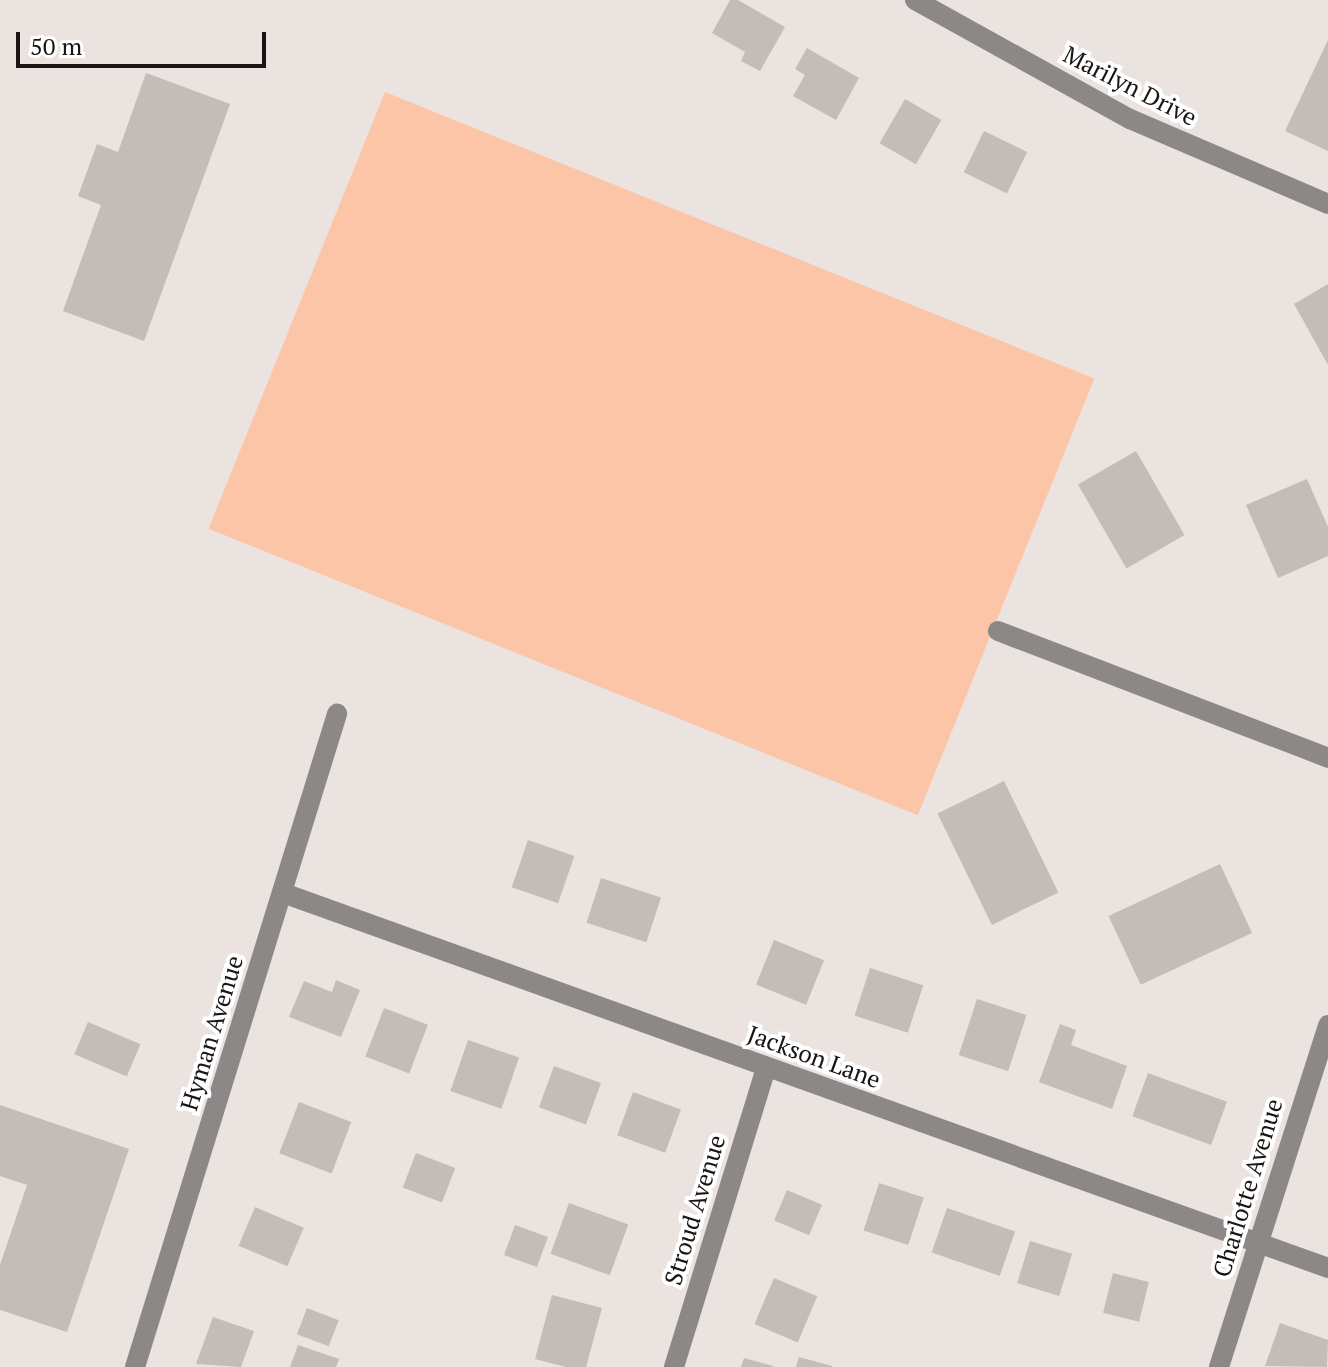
<!DOCTYPE html>
<html>
<head>
<meta charset="utf-8">
<style>
	body { margin:0 }
	#map { position:relative; width:1328px; height:1367px; overflow:hidden; background:#eae3df; font-family:"PT Serif",serif }
	div>[style] { position:absolute }
	.green>* { inset:0; background:#fdc5a7; transform-origin:0 0 }
	.building>* { inset:0; background:#c3bcb8; transform-origin:0 0 }
	.minor>* { height:20px; margin:-10px; padding:0 10px; transform-origin:10px; border-radius:10px; background:#8b8887 }
	span { translate:-50% -50%; white-space:nowrap; text-align:center; line-height:1.15; -webkit-text-stroke:8px #fff; paint-order:stroke }
	.street-label { font-size:24px; color:#181514 }
	.scale { position:absolute; left:16px; top:32px; width:250px; height:36px; box-sizing:border-box; border:4px solid #181514; border-top:0; padding-left:10px; font-size:24px; line-height:28px; white-space:nowrap; color:#181514; -webkit-text-stroke:6px #fff; paint-order:stroke }
</style>
</head>
<body>
<div id="map">
	<div class="green">
		<div style="left:385px;top:92px;width:765px;height:471px;rotate:22deg"></div>
	</div>
	<div class="building">
		<div style="clip-path:polygon(730px 0,738px 0,785px 27px,760px 71px,741px 61px,745px 52px,712px 33px)"></div>
		<div style="clip-path:polygon(1328px 40px,1328px 151px,1285px 131px)"></div>
		<div style="clip-path:polygon(807px 48px,859px 78px,836px 120px,793px 96px,805px 75px,795px 69px)"></div>
		<div style="clip-path:polygon(146px 73px,230px 104px,144px 341px,63px 311px,101px 205px,78px 196px,97px 144px,118px 152px)"></div>
		<div style="left:905px;top:99px;width:42px;height:51px;rotate:30deg"></div>
		<div style="left:984px;top:131px;width:48px;height:46px;rotate:26deg"></div>
		<div style="clip-path:polygon(1328px 284px,1328px 365px,1294px 304px)"></div>
		<div style="left:1136px;top:451px;width:97px;height:67px;rotate:60deg"></div>
		<div style="clip-path:polygon(1307px 479px,1328px 527px,1328px 556px,1278px 578px,1246px 505px)"></div>
		<div style="left:1004px;top:781px;width:124px;height:74px;rotate:64deg"></div>
		<div style="left:528px;top:840px;width:49px;height:50px;rotate:19deg"></div>
		<div style="left:1220px;top:864px;width:76px;height:123px;rotate:65deg"></div>
		<div style="left:601px;top:878px;width:63px;height:47px;rotate:18deg"></div>
		<div style="left:774px;top:940px;width:54px;height:48px;rotate:22deg"></div>
		<div style="left:870px;top:968px;width:56px;height:50px;rotate:18deg"></div>
		<div style="clip-path:polygon(336px 980px,360px 990px,341px 1037px,289px 1017px,304px 981px,332px 992px)"></div>
		<div style="left:977px;top:999px;width:52px;height:59px;rotate:18deg"></div>
		<div style="left:384px;top:1008px;width:47px;height:52px;rotate:21deg"></div>
		<div style="left:88px;top:1022px;width:57px;height:35px;rotate:23deg"></div>
		<div style="clip-path:polygon(1060px 1024px,1076px 1030px,1071px 1045px,1127px 1066px,1112px 1109px,1039px 1082px)"></div>
		<div style="left:468px;top:1040px;width:54px;height:54px;rotate:19deg"></div>
		<div style="left:554px;top:1066px;width:50px;height:44px;rotate:20deg"></div>
		<div style="left:1148px;top:1073px;width:84px;height:46px;rotate:20deg"></div>
		<div style="left:633px;top:1092px;width:51px;height:46px;rotate:20deg"></div>
		<div style="left:299px;top:1102px;width:56px;height:55px;rotate:21deg"></div>
		<div style="clip-path:polygon(0 1105px,129px 1149px,67px 1332px,0 1310px,0 1265px,27px 1185px,0 1176px)"></div>
		<div style="left:416px;top:1153px;width:42px;height:37px;rotate:21deg"></div>
		<div style="left:879px;top:1183px;width:47px;height:50px;rotate:18deg"></div>
		<div style="left:787px;top:1190px;width:38px;height:33px;rotate:23deg"></div>
		<div style="left:569px;top:1203px;width:63px;height:54px;rotate:20deg"></div>
		<div style="left:255px;top:1207px;width:53px;height:42px;rotate:23deg"></div>
		<div style="left:947px;top:1208px;width:72px;height:47px;rotate:19deg"></div>
		<div style="left:515px;top:1225px;width:35px;height:32px;rotate:20deg"></div>
		<div style="left:1030px;top:1241px;width:44px;height:44px;rotate:17deg"></div>
		<div style="left:1113px;top:1273px;width:37px;height:41px;rotate:14deg"></div>
		<div style="left:774px;top:1278px;width:47px;height:50px;rotate:23deg"></div>
		<div style="clip-path:polygon(552px 1295px,602px 1308px,586px 1367px,566px 1367px,535px 1359px)"></div>
		<div style="left:307px;top:1308px;width:34px;height:28px;rotate:21deg"></div>
		<div style="clip-path:polygon(213px 1317px,254px 1331px,241px 1367px,196px 1364px)"></div>
		<div style="clip-path:polygon(1280px 1323px,1328px 1340px,1327px 1367px,1265px 1366px)"></div>
		<div style="clip-path:polygon(298px 1345px,339px 1359px,336px 1367px,290px 1367px)"></div>
		<div style="clip-path:polygon(799px 1357px,832px 1366px,832px 1367px,796px 1367px)"></div>
		<div style="clip-path:polygon(744px 1358px,773px 1366px,773px 1367px,741px 1367px)"></div>
	</div>
	<div class="minor">
		<div style="left:915px;top:0;width:246px;rotate:29deg"></div>
		<div style="left:1130px;top:119px;width:215px;rotate:23.2deg"></div>
		<div style="left:998px;top:631px;width:354px;rotate:21deg"></div>
		<div style="left:283px;top:893px;width:1110px;rotate:19.74deg"></div>
		<div style="left:135px;top:1367px;width:684px;rotate:-72.81deg"></div>
		<div style="left:674px;top:1367px;width:313px;rotate:-72.9deg"></div>
		<div style="left:1219px;top:1367px;width:359px;rotate:-72.3deg"></div>
	</div>
	<div class="street-label">
		<span style="left:1130px;top:86px;rotate:27deg">Marilyn Drive</span>
		<span style="left:212px;top:1033px;rotate:-73deg">Hyman Avenue</span>
		<span style="left:814px;top:1057px;rotate:20deg">Jackson Lane</span>
		<span style="left:1248px;top:1188px;rotate:-73deg">Charlotte Avenue</span>
		<span style="left:695px;top:1210px;rotate:-73deg">Stroud Avenue</span>
	</div>
	<div class="scale">50 m</div>
</div>
</body>
</html>
